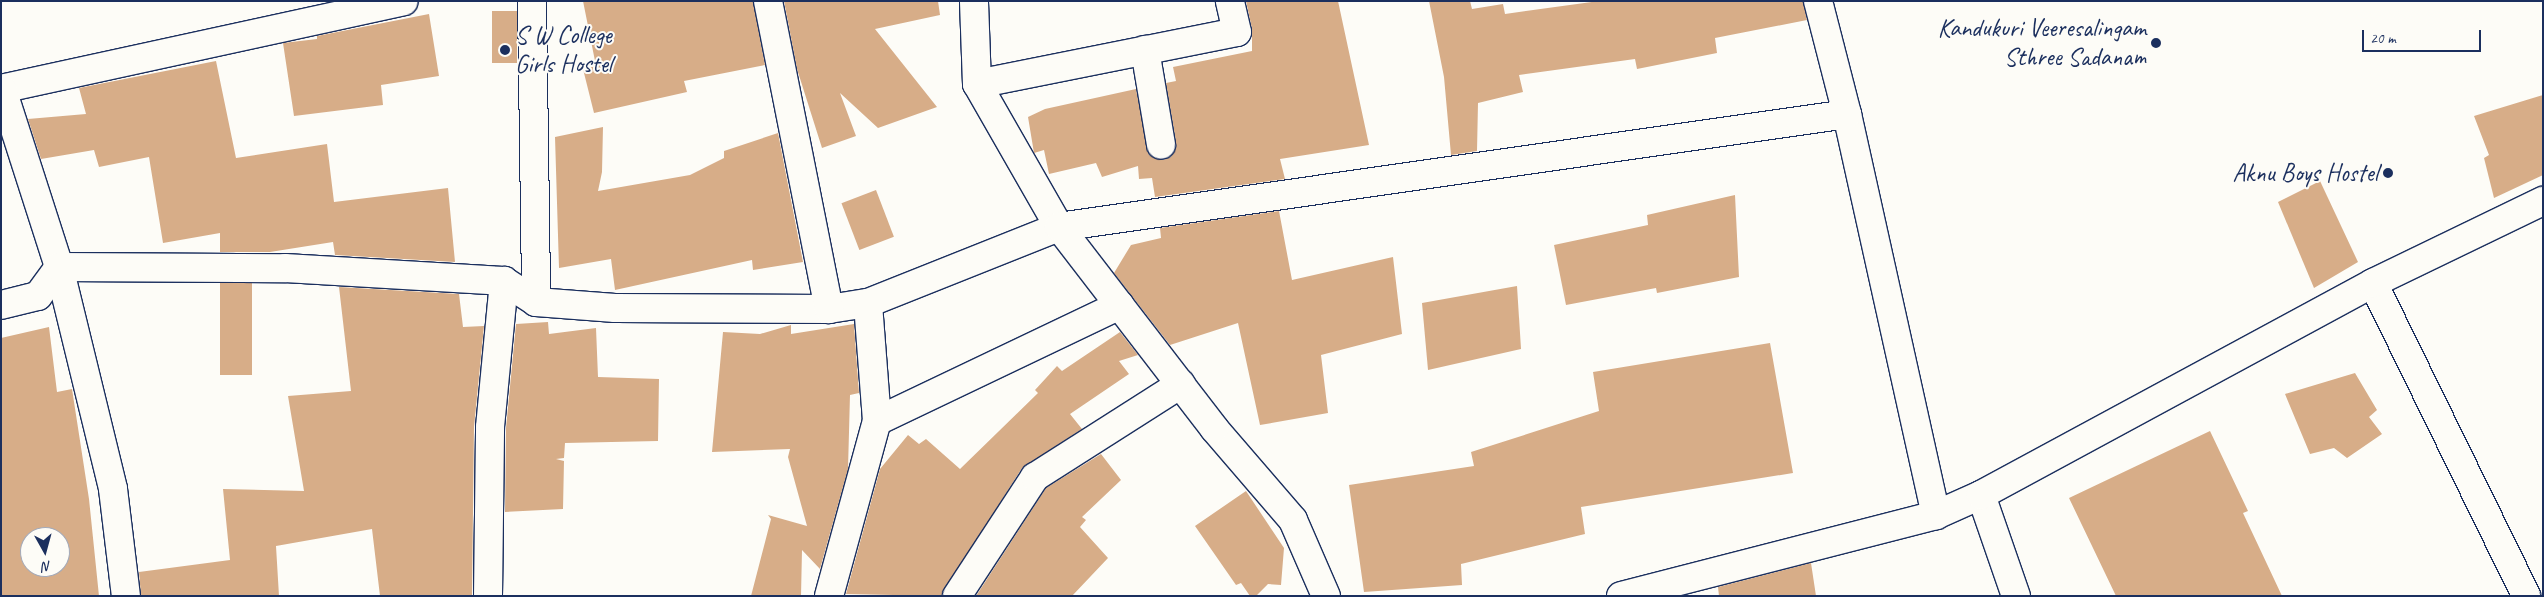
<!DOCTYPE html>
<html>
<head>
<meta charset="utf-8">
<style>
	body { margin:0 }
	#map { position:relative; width:2544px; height:597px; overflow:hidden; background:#fdfcf7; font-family:Caveat,sans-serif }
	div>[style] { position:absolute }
	.building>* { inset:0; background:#d7ad88; transform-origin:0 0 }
	.roads { filter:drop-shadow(1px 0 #1b2f5e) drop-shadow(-1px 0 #1b2f5e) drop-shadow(0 1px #1b2f5e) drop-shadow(0 -1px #1b2f5e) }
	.street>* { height:28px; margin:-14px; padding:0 14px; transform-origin:14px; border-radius:14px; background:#fdfcf7 }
	.dots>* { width:14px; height:14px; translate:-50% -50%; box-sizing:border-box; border:2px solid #fdfcf7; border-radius:50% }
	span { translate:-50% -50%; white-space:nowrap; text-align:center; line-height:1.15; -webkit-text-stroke:4px #fdfcf7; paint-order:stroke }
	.poi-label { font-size:25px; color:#1b2f5e }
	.right { translate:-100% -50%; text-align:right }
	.left { translate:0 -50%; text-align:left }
	.frame { position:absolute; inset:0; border:2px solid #1b2f5e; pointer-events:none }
	.north { position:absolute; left:20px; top:527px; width:50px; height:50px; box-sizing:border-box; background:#fdfcf7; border:1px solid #a3aaba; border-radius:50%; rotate:173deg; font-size:14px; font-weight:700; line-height:20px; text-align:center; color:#1b2f5e }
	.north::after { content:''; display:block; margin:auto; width:18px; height:22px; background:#1b2f5e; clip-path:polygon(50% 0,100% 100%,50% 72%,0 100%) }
	.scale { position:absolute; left:2362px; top:30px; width:119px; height:22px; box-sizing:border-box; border:2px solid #1b2f5e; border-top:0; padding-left:6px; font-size:15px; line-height:18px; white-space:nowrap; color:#1b2f5e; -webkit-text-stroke:4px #fdfcf7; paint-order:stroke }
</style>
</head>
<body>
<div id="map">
	<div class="building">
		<div style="clip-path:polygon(583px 1px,753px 1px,765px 65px,684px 81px,687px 92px,594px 113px,583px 69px,596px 66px)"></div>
		<div style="clip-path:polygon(784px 1px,938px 1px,940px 15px,875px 29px,937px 107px,878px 128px,840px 93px,856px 136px,822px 148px,797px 69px)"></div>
		<div style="clip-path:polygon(1246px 1px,1338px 1px,1369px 145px,1280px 159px,1285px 179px,1155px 197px,1152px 178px,1139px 179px,1138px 166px,1102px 177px,1096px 163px,1049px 174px,1044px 150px,1034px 153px,1028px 117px,1045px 109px,1136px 89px,1149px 155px,1163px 160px,1171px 157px,1176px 142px,1166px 83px,1176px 81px,1173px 67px,1252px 51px,1252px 29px)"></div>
		<div style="clip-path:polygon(1429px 1px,1470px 1px,1472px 9px,1503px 4px,1505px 14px,1599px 1px,1803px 1px,1807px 20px,1715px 38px,1717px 53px,1637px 69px,1635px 59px,1519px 75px,1523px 92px,1478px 103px,1477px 151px,1451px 155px,1444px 77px)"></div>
		<div style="left:517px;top:11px;width:52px;height:25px;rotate:90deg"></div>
		<div style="clip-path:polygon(429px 14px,439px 76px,381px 85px,383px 105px,294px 116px,283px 43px,317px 39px,317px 36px)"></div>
		<div style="clip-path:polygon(216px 61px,236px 158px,327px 144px,334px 202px,448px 188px,455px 262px,335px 255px,333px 242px,270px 252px,220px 252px,220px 233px,163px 243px,149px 157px,99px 167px,94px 150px,41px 159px,28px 119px,86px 114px,79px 88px)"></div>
		<div style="clip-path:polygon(2543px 95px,2543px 175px,2494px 198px,2484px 158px,2489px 155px,2474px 116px)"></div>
		<div style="clip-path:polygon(603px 127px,602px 172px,598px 191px,690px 175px,724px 158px,724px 151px,778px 133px,803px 262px,753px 270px,752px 260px,615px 290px,611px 259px,559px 268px,555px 137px)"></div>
		<div style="clip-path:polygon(2320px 181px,2358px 262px,2314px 288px,2278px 202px)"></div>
		<div style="left:876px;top:190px;width:50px;height:37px;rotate:69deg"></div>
		<div style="clip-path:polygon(1735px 195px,1739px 277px,1657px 293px,1656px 288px,1566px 305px,1554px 245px,1648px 225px,1647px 215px)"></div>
		<div style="clip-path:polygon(1279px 211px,1292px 280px,1393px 257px,1402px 334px,1321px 355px,1328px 413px,1260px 425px,1238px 323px,1170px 345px,1114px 273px,1131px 245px,1161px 238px,1160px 228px)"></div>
		<div style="left:220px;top:283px;width:32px;height:92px"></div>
		<div style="clip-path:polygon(1517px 286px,1521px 349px,1428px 370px,1422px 303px)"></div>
		<div style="clip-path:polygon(339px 287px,459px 294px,463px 327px,484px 326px,474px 427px,472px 596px,380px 596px,372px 529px,276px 546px,279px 596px,141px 596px,139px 572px,230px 560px,223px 489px,304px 491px,288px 396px,351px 391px)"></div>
		<div style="clip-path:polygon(548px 322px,549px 334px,596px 328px,598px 377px,659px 379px,658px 441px,565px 443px,564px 458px,556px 459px,564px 461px,563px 509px,505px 512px,506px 428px,516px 324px)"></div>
		<div style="clip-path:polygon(854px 324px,859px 393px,850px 395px,848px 469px,820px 569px,802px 550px,801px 596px,751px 596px,771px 519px,768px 515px,807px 526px,788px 457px,790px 449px,712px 452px,723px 332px,760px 334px,791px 325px,791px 334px)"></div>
		<div style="clip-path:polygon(evenodd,49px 327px,57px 392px,72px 389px,89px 499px,99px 596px,1px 596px,1px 338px,49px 327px,30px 537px,60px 537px,60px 567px,30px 567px,30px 537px)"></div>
		<div style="clip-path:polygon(1120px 332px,1138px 355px,1119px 361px,1129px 374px,1070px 414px,1082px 429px,1022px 468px,941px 596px,846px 594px,880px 469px,908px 435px,919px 444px,926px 439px,960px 469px,1038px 393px,1035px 390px,1057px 366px,1062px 371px)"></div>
		<div style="clip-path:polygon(1770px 343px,1793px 473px,1581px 507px,1585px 534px,1461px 564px,1462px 585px,1364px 592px,1349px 485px,1474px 466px,1471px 452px,1599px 411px,1593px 372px)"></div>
		<div style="clip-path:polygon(2355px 373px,2377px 410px,2369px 417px,2382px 434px,2347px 458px,2334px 448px,2310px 454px,2285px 394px)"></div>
		<div style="clip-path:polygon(2210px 431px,2248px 511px,2243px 513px,2282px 596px,2116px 596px,2069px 498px)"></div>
		<div style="clip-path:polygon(1101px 454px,1121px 480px,1082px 517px,1086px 520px,1080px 527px,1108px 558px,1072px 596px,976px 596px,1046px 488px)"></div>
		<div style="clip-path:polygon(1246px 491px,1284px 548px,1281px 585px,1268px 584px,1256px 596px,1250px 596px,1241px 583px,1236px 585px,1195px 526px)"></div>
		<div style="clip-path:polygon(1811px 563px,1816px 596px,1719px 596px,1718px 587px)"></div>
	</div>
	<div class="roads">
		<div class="street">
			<div style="left:532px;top:1px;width:301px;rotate:89.2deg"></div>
			<div style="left:536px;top:302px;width:79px;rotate:4.3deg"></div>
			<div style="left:615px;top:308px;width:214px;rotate:0.3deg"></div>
			<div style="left:829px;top:309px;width:39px;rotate:-9deg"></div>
			<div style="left:868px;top:303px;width:206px;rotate:-21.7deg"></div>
			<div style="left:1059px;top:227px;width:165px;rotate:-119.8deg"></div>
			<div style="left:977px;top:84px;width:83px;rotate:-92.1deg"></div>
			<div style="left:768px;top:1px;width:314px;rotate:78.8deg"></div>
			<div style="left:1818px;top:1px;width:117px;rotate:75.6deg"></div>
			<div style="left:1847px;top:114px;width:411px;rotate:77.5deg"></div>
			<div style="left:1145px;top:50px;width:96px;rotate:80.4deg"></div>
			<div style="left:977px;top:84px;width:265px;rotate:-11.3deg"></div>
			<div style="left:1237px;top:32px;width:32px;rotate:-103deg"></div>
			<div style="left:1px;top:89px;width:412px;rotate:-12.3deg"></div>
			<div style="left:2px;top:89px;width:187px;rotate:72.2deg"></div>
			<div style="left:59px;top:267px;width:228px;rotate:76.3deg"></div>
			<div style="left:113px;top:489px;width:108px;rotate:83.1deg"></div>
			<div style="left:2373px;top:283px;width:348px;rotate:63.9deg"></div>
			<div style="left:1px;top:305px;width:38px;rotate:-14deg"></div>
			<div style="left:38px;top:296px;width:36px;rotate:-54deg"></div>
			<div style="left:59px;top:267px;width:226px;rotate:0.3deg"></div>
			<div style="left:285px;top:268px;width:219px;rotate:3.4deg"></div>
			<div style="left:504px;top:281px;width:38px;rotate:33deg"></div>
			<div style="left:877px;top:421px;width:269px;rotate:-25.5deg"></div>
			<div style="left:1981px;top:495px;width:107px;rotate:70.9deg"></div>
			<div style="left:488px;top:596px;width:169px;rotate:-89.3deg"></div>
			<div style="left:490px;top:427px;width:147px;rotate:-84.5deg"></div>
			<div style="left:829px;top:596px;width:181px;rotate:-74.7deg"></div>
			<div style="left:877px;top:421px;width:118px;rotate:-94.4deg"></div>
			<div style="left:957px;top:596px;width:142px;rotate:-56.8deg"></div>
			<div style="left:1035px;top:477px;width:173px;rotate:-32.5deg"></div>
			<div style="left:1326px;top:596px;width:83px;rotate:-113.5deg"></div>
			<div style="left:1293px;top:520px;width:121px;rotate:-130.7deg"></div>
			<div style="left:1214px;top:428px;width:254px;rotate:-127.6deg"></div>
			<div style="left:1059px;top:227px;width:796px;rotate:-8.16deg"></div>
			<div style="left:1621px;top:596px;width:325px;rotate:-14.4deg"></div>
			<div style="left:1936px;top:515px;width:49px;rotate:-24deg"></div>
			<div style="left:1981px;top:495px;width:446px;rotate:-28.4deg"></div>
			<div style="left:2373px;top:283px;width:189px;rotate:-25.8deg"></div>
		</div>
	</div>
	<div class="dots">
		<div style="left:2156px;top:43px;background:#1b2f5e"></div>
		<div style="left:505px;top:50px;background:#1b2f5e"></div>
		<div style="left:2388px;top:173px;background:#1b2f5e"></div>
	</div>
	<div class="poi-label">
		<span class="right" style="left:2146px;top:43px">Kandukuri Veeresalingam<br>Sthree Sadanam</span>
		<span class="left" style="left:515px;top:50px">S W College<br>Girls Hostel</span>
		<span class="right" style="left:2378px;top:173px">Aknu Boys Hostel</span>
	</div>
	<div class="frame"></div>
	<div class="north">N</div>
	<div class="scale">20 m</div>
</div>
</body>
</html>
